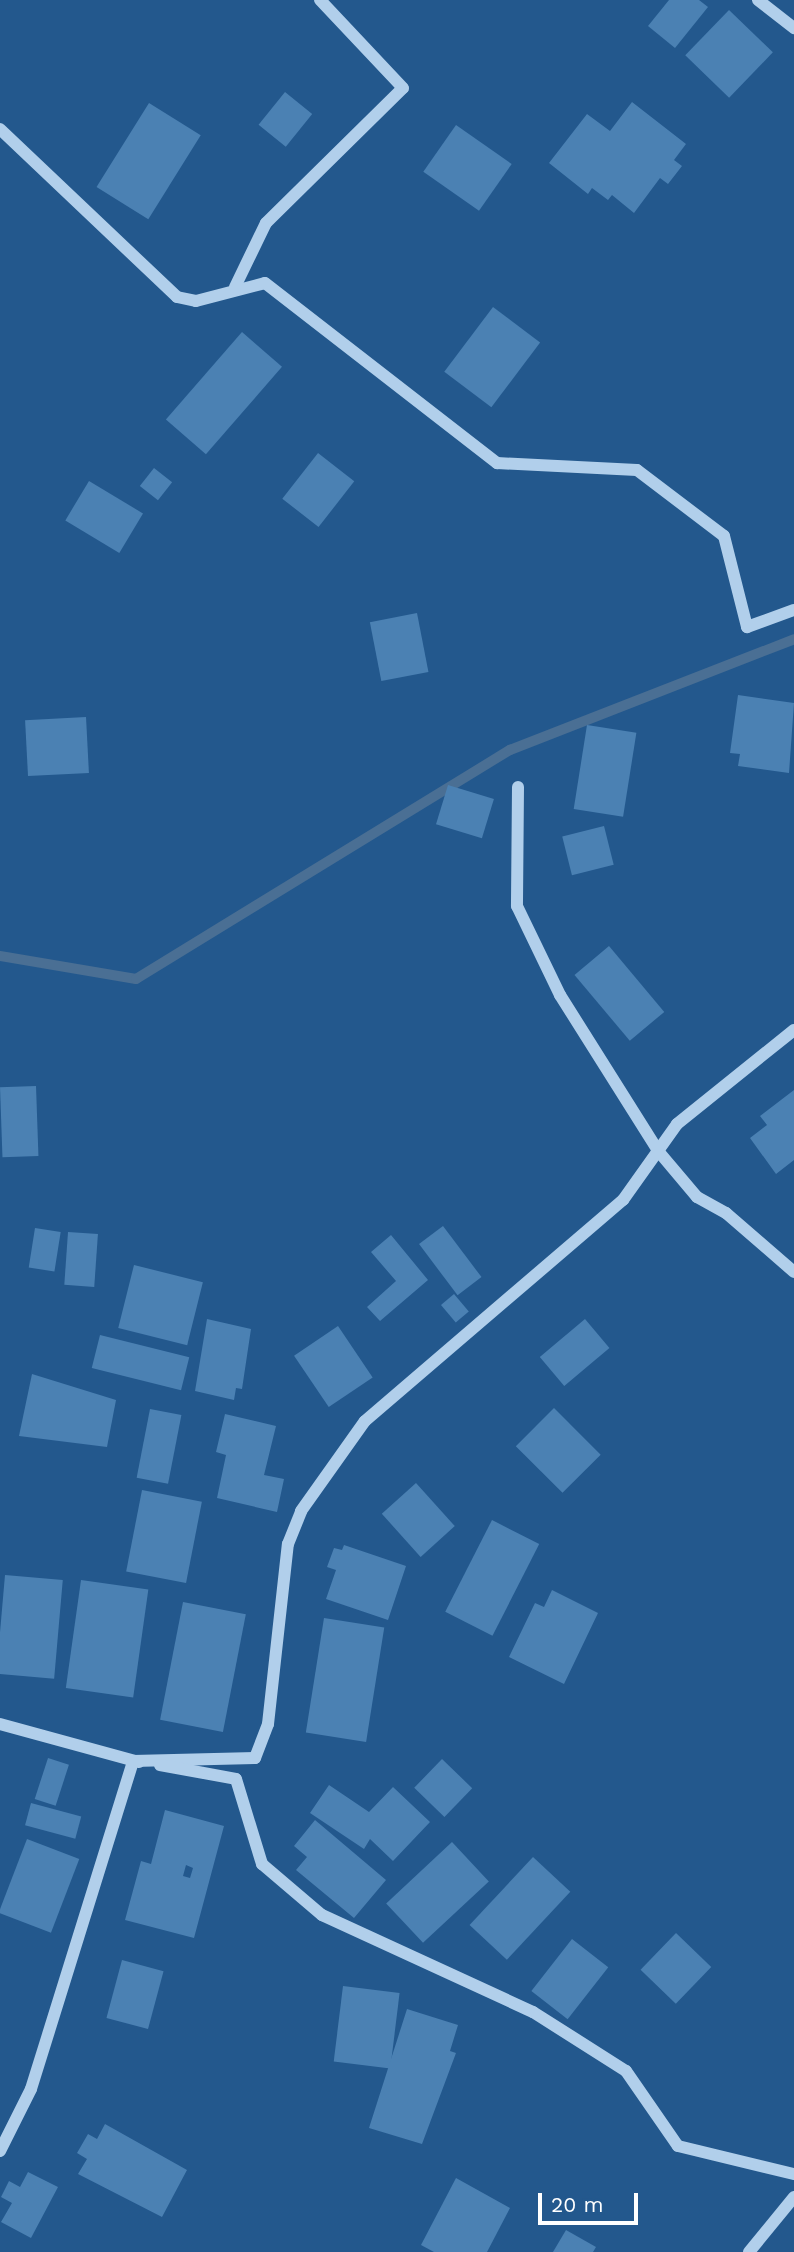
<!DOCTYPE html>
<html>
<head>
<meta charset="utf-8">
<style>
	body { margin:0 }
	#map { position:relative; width:794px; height:2252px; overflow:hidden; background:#23588d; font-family:"Work Sans",sans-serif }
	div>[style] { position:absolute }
	.stream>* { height:10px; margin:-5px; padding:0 5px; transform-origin:5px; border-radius:5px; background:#4a6f94 }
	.building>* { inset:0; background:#4b81b3; transform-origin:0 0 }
	.minor>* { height:12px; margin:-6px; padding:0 6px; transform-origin:6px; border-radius:6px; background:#b1cfeb }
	span { translate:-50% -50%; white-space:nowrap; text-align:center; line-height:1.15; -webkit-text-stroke:7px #23588d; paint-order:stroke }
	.scale { position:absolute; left:538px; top:2193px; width:100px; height:32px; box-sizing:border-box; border:4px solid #fff; border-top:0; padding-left:9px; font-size:21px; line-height:24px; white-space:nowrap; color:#fff; -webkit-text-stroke:5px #23588d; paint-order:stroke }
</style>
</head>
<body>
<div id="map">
	<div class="stream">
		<div style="left:0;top:956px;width:138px;rotate:9.6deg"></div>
		<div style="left:136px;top:979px;width:439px;rotate:-31.5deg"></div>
		<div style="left:510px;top:750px;width:305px;rotate:-21.3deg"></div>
	</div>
	<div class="building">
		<div style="clip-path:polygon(669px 0,699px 0,708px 7px,675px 48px,648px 26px)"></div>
		<div style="left:729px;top:10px;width:61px;height:63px;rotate:44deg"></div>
		<div style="left:285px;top:92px;width:35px;height:42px;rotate:39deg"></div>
		<div style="clip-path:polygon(632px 102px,686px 144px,674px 160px,682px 166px,668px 184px,660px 178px,634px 213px,612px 195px,608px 200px,592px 188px,588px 194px,549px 163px,587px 114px,610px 131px)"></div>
		<div style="left:149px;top:103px;width:61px;height:99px;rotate:32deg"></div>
		<div style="left:456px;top:125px;width:68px;height:57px;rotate:35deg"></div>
		<div style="left:493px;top:307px;width:59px;height:81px;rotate:37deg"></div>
		<div style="left:242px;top:332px;width:53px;height:116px;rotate:41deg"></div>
		<div style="left:318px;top:453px;width:46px;height:58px;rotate:38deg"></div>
		<div style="left:154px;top:468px;width:23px;height:23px;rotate:38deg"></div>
		<div style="left:89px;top:481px;width:63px;height:46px;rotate:31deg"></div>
		<div style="left:417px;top:613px;width:60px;height:48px;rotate:79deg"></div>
		<div style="clip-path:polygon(738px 695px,794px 703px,789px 773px,738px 766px,740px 754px,730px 753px)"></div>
		<div style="left:86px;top:717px;width:56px;height:61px;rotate:87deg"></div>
		<div style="left:587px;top:725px;width:50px;height:85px;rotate:9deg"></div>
		<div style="left:448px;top:785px;width:48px;height:41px;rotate:17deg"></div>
		<div style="left:604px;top:826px;width:40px;height:43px;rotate:76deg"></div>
		<div style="left:609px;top:946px;width:86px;height:45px;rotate:50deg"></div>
		<div style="left:36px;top:1086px;width:70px;height:36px;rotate:88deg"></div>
		<div style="clip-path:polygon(794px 1090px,794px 1160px,776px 1174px,750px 1138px,767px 1125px,760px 1116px)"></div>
		<div style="left:443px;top:1226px;width:64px;height:30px;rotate:53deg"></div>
		<div style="left:35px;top:1228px;width:26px;height:40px;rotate:9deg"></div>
		<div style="left:68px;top:1232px;width:30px;height:53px;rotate:4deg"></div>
		<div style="clip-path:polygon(391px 1235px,428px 1280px,380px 1321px,367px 1307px,396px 1281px,371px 1252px)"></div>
		<div style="left:134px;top:1265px;width:71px;height:65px;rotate:14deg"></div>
		<div style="left:454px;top:1294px;width:23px;height:17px;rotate:50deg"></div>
		<div style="clip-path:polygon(207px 1319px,251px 1329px,242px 1389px,236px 1388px,234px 1400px,195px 1391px)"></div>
		<div style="left:585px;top:1319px;width:38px;height:59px;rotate:50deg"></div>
		<div style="left:338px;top:1326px;width:62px;height:53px;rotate:56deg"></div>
		<div style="left:100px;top:1335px;width:92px;height:34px;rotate:14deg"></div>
		<div style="clip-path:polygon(32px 1374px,116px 1400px,107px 1447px,19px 1436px)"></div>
		<div style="left:554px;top:1408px;width:66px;height:54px;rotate:45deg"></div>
		<div style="left:150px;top:1409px;width:32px;height:70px;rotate:11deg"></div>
		<div style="clip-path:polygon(225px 1414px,276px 1426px,264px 1475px,284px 1479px,277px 1512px,217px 1498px,226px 1455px,216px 1452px)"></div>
		<div style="left:416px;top:1483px;width:58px;height:46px;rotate:48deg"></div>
		<div style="left:142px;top:1490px;width:61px;height:83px;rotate:11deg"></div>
		<div style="left:492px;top:1520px;width:53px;height:103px;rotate:27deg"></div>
		<div style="clip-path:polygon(344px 1545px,406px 1566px,388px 1620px,326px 1599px,336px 1570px,327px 1567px,334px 1548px,342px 1550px)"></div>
		<div style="left:5px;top:1575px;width:58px;height:99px;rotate:5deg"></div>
		<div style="left:81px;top:1580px;width:68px;height:109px;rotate:8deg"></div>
		<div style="clip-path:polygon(552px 1590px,598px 1613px,564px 1684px,509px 1657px,535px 1603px,544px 1607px)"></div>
		<div style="left:183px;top:1602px;width:64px;height:120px;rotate:11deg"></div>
		<div style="left:324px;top:1618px;width:61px;height:116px;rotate:9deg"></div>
		<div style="left:48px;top:1758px;width:22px;height:43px;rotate:18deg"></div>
		<div style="left:442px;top:1759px;width:42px;height:40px;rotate:44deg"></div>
		<div style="clip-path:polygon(329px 1785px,369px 1812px,393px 1787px,430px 1822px,393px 1861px,370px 1839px,364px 1849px,310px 1813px)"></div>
		<div style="left:31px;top:1803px;width:52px;height:23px;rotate:15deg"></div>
		<div style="clip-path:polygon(evenodd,165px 1810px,224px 1826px,194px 1938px,125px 1920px,141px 1861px,151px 1864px,165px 1810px,186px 1865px,193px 1868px,190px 1878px,183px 1876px,186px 1865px)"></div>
		<div style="clip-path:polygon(315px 1820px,386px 1880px,354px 1918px,296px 1870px,307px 1857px,294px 1846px)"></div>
		<div style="left:27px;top:1839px;width:56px;height:79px;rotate:21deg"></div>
		<div style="left:452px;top:1842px;width:54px;height:90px;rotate:47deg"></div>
		<div style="left:533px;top:1857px;width:51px;height:93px;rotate:43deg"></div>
		<div style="left:676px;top:1933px;width:49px;height:51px;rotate:44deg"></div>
		<div style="left:572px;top:1939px;width:46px;height:66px;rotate:38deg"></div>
		<div style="left:122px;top:1960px;width:43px;height:60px;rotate:15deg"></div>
		<div style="left:343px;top:1986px;width:57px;height:76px;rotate:7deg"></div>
		<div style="clip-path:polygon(407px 2009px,458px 2025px,450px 2051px,456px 2053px,422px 2144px,369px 2128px)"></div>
		<div style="clip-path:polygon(105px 2124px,187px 2170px,162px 2217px,78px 2174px,87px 2159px,77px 2153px,88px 2134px,97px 2139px)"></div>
		<div style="clip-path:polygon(28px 2172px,58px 2187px,31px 2238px,1px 2222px,12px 2203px,1px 2197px,9px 2181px,20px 2187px)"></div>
		<div style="clip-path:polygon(456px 2178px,510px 2208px,487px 2252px,434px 2252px,421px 2245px)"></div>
		<div style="clip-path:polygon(566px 2230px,596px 2247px,593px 2252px,553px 2252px)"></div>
	</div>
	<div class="minor">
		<div style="left:758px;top:0;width:46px;rotate:37.9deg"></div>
		<div style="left:0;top:129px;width:244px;rotate:43.5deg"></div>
		<div style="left:177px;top:297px;width:19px;rotate:12deg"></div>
		<div style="left:196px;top:301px;width:71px;rotate:-14.6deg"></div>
		<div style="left:265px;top:283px;width:294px;rotate:37.8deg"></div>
		<div style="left:497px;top:463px;width:140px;rotate:2.9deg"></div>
		<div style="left:637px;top:470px;width:109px;rotate:37.2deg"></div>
		<div style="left:724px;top:536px;width:94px;rotate:75.8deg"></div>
		<div style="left:747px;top:627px;width:50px;rotate:-19.9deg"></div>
		<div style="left:235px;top:287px;width:71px;rotate:-64.2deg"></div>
		<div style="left:266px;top:223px;width:192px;rotate:-44.6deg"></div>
		<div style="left:403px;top:88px;width:121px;rotate:-133.3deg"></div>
		<div style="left:518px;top:787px;width:119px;rotate:90.5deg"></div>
		<div style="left:517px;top:906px;width:99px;rotate:64.2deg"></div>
		<div style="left:560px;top:995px;width:186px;rotate:57.8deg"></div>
		<div style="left:659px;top:1152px;width:59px;rotate:49.8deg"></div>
		<div style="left:697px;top:1197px;width:33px;rotate:29deg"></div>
		<div style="left:726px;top:1213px;width:90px;rotate:40.9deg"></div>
		<div style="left:0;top:1724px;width:144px;rotate:15.3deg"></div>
		<div style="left:133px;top:1761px;width:122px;rotate:-1.4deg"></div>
		<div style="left:255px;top:1758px;width:36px;rotate:-69deg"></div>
		<div style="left:268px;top:1724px;width:181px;rotate:-83.7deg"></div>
		<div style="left:288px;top:1544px;width:35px;rotate:-68deg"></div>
		<div style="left:301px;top:1511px;width:110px;rotate:-54.6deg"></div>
		<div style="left:365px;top:1421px;width:340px;rotate:-40.6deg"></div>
		<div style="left:623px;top:1200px;width:93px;rotate:-54.6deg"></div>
		<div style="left:677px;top:1124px;width:150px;rotate:-38.8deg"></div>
		<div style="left:160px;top:1765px;width:77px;rotate:10.4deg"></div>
		<div style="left:236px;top:1779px;width:89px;rotate:73deg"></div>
		<div style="left:262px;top:1864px;width:79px;rotate:40.4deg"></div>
		<div style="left:322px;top:1915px;width:232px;rotate:24.7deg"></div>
		<div style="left:533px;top:2012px;width:110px;rotate:32.4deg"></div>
		<div style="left:626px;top:2071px;width:91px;rotate:55.3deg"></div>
		<div style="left:678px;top:2146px;width:119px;rotate:13.6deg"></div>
		<div style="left:0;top:2151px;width:69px;rotate:-63.4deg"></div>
		<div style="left:31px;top:2089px;width:343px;rotate:-72.7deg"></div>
		<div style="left:749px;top:2252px;width:71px;rotate:-50.7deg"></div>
	</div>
	<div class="scale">20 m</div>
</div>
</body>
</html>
